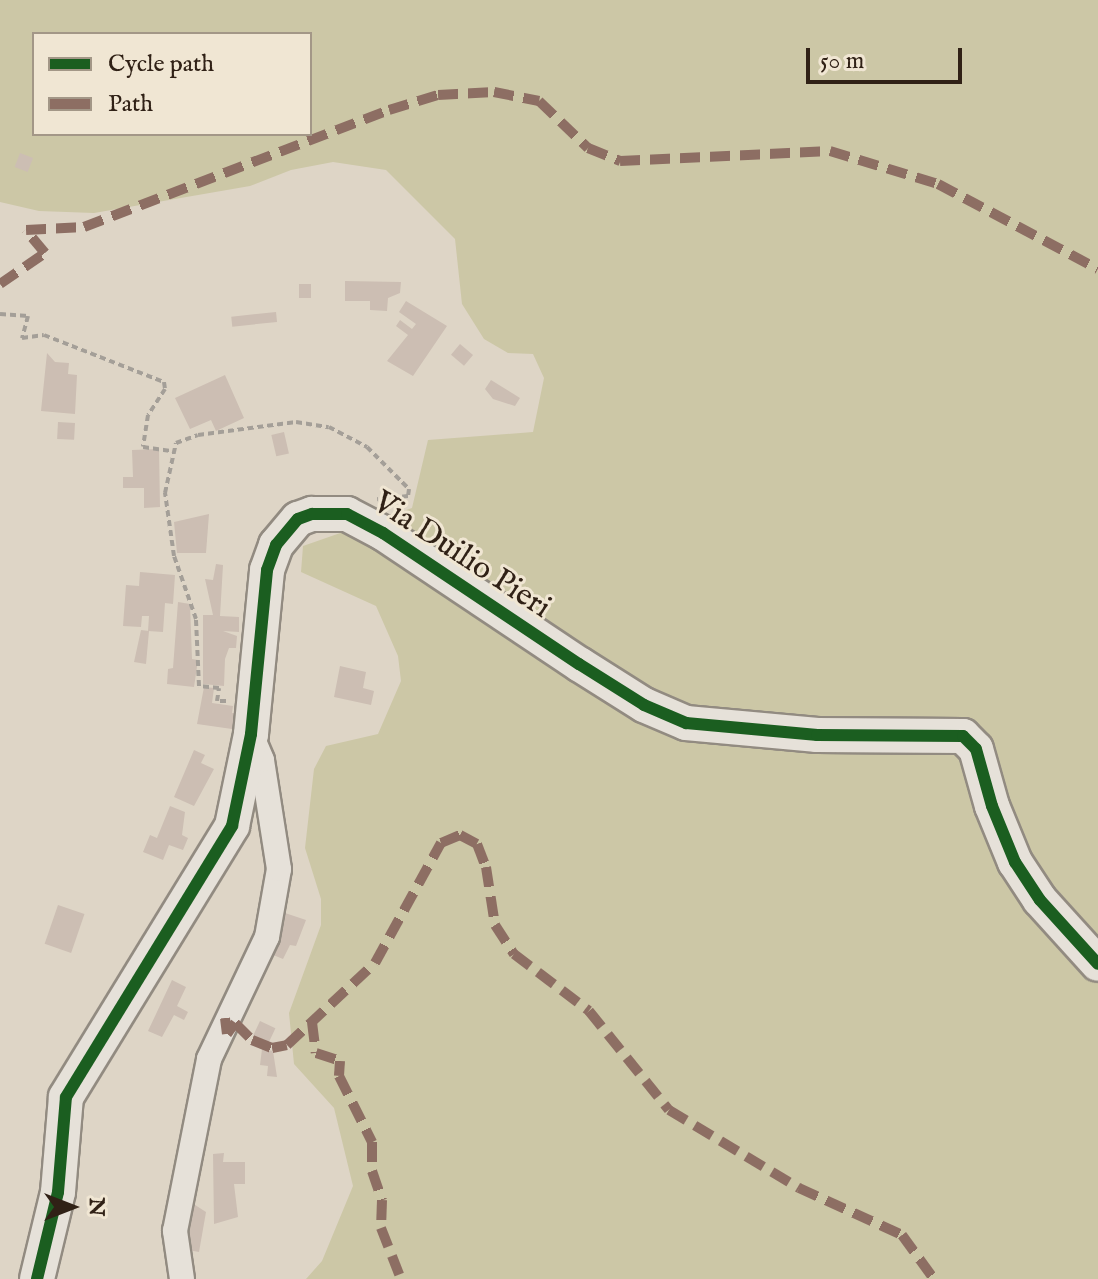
<!DOCTYPE html>
<html>
<head>
<meta charset="utf-8">
<style>
	body { margin:0 }
	#map { position:relative; width:1098px; height:1279px; overflow:hidden; background:#ded5c6; font-family:"IM FELL English",serif }
	div>[style] { position:absolute }
	.green>* { inset:0; background:#ccc7a6 }
	.building>* { inset:0; background:#ccbeb3; transform-origin:0 0 }
	.path>* { height:4px; margin-top:-2px; transform-origin:0; background:repeating-linear-gradient(90deg,#a49f98 0 6px,transparent 0 10px) }
	.roads { filter:drop-shadow(2px 0 #928b81) drop-shadow(-2px 0 #928b81) drop-shadow(0 2px #928b81) drop-shadow(0 -2px #928b81) }
	.street>* { height:24px; margin:-12px; padding:0 12px; transform-origin:12px; border-radius:12px; background:#e6e1d9 }
	.secondary>* { height:34px; margin:-17px; padding:0 17px; transform-origin:17px; border-radius:17px; background:#e6e1d9 }
	.quiet>* { height:10px; margin-top:-5px; transform-origin:0; background:repeating-linear-gradient(90deg,#8d6e63 0 20px,transparent 0 30px) }
	.cycleway>* { height:12px; margin:-6px; padding:0 6px; transform-origin:6px; border-radius:6px; background:#1b5e20 }
	span { translate:-50% -50%; white-space:nowrap; text-align:center; line-height:1.15; -webkit-text-stroke:6px #f0e6d3; paint-order:stroke }
	.street-label { font-size:32px; color:#302116 }
	.legend { position:absolute; left:32px; top:32px; width:280px; height:104px; box-sizing:border-box; background:#f0e6d3; border:2px solid #a39787; margin:0; padding:10px 14px; list-style:none; font-size:24px; color:#302116 }
	.legend li { display:flex; align-items:center; gap:16px; height:40px }
	.legend b { width:40px; border:2px solid #a39787 }
	.north { position:absolute; left:32px; top:1167px; width:80px; height:80px; -webkit-text-stroke:6px #f0e6d3; paint-order:stroke; rotate:90deg; font-size:22px; font-weight:700; line-height:32px; text-align:center; color:#302116 }
	.north::after { content:''; display:block; margin:auto; width:28px; height:36px; background:#302116; clip-path:polygon(50% 0,100% 100%,50% 72%,0 100%) }
	.scale { position:absolute; left:806px; top:48px; width:156px; height:36px; box-sizing:border-box; border:4px solid #302116; border-top:0; padding-left:10px; font-size:24px; line-height:28px; white-space:nowrap; color:#302116; -webkit-text-stroke:6px #f0e6d3; paint-order:stroke }
</style>
</head>
<body>
<div id="map">
	<div class="green">
		<div style="clip-path:polygon(evenodd,0 0,1098px 0,1098px 1279px,306px 1279px,322px 1261px,353px 1186px,334px 1108px,294px 1064px,289px 1013px,321px 925px,321px 899px,305px 848px,314px 769px,326px 746px,378px 734px,401px 681px,398px 656px,376px 606px,301px 572px,303px 546px,412px 508px,428px 440px,533px 432px,544px 378px,533px 354px,508px 353px,484px 339px,462px 304px,455px 239px,386px 170px,333px 162px,291px 170px,250px 186px,94px 213px,39px 211px,0 202px,0 0,34px 34px,310px 34px,310px 134px,34px 134px,34px 34px)"></div>
	</div>
	<div class="building">
		<div style="left:20px;top:153px;width:14px;height:15px;rotate:21deg"></div>
		<div style="clip-path:polygon(345px 281px,401px 282px,400px 293px,388px 298px,387px 311px,370px 310px,370px 301px,345px 301px)"></div>
		<div style="left:299px;top:284px;width:12px;height:14px"></div>
		<div style="clip-path:polygon(406px 301px,447px 326px,413px 376px,387px 361px,408px 335px,396px 326px,400px 320px,412px 329px,416px 324px,399px 312px)"></div>
		<div style="left:276px;top:312px;width:10px;height:45px;rotate:84deg"></div>
		<div style="left:460px;top:344px;width:17px;height:14px;rotate:40deg"></div>
		<div style="clip-path:polygon(47px 353px,55px 362px,69px 363px,68px 374px,77px 375px,75px 414px,41px 411px)"></div>
		<div style="clip-path:polygon(225px 375px,244px 418px,216px 431px,211px 420px,190px 429px,175px 398px)"></div>
		<div style="clip-path:polygon(491px 380px,520px 398px,515px 406px,493px 399px,485px 389px)"></div>
		<div style="left:58px;top:422px;width:17px;height:17px;rotate:3deg"></div>
		<div style="left:284px;top:432px;width:22px;height:13px;rotate:77deg"></div>
		<div style="clip-path:polygon(159px 449px,160px 507px,144px 508px,144px 488px,123px 488px,123px 477px,133px 477px,132px 450px)"></div>
		<div style="clip-path:polygon(209px 514px,206px 553px,177px 553px,174px 522px)"></div>
		<div style="clip-path:polygon(216px 564px,223px 565px,220px 616px,239px 617px,239px 632px,223px 631px,237px 636px,236px 648px,229px 648px,225px 659px,224px 686px,203px 684px,203px 615px,213px 615px,205px 579px,213px 580px)"></div>
		<div style="clip-path:polygon(140px 572px,175px 575px,173px 604px,165px 603px,163px 632px,148px 631px,149px 616px,142px 616px,141px 627px,123px 626px,126px 585px,139px 586px)"></div>
		<div style="clip-path:polygon(178px 602px,190px 604px,192px 659px,198px 660px,194px 687px,167px 684px,168px 669px,173px 668px)"></div>
		<div style="clip-path:polygon(141px 630px,149px 631px,146px 664px,134px 662px)"></div>
		<div style="clip-path:polygon(340px 666px,366px 672px,363px 688px,374px 691px,371px 705px,334px 697px)"></div>
		<div style="clip-path:polygon(204px 687px,214px 688px,212px 703px,233px 706px,232px 713px,241px 714px,239px 730px,197px 724px)"></div>
		<div style="clip-path:polygon(194px 750px,205px 755px,201px 763px,214px 769px,194px 806px,174px 797px)"></div>
		<div style="clip-path:polygon(170px 806px,185px 812px,182px 835px,188px 838px,183px 850px,169px 845px,163px 860px,143px 852px,150px 835px,157px 838px)"></div>
		<div style="left:58px;top:905px;width:28px;height:41px;rotate:19deg"></div>
		<div style="clip-path:polygon(282px 912px,306px 920px,296px 946px,290px 945px,283px 959px,266px 952px)"></div>
		<div style="clip-path:polygon(172px 980px,186px 987px,177px 1006px,188px 1012px,184px 1020px,174px 1015px,162px 1037px,148px 1031px)"></div>
		<div style="left:260px;top:1021px;width:17px;height:16px;rotate:25deg"></div>
		<div style="clip-path:polygon(262px 1049px,273px 1051px,277px 1077px,267px 1076px,268px 1066px,260px 1065px)"></div>
		<div style="clip-path:polygon(224px 1153px,223px 1162px,245px 1162px,245px 1184px,234px 1184px,238px 1217px,214px 1224px,213px 1154px)"></div>
		<div style="clip-path:polygon(192px 1203px,206px 1212px,199px 1252px,183px 1249px)"></div>
	</div>
	<div class="path">
		<div style="left:0;top:314px;width:28px;rotate:4deg"></div>
		<div style="left:28px;top:316px;width:23px;rotate:105deg"></div>
		<div style="left:22px;top:338px;width:22px;rotate:-8deg"></div>
		<div style="left:44px;top:335px;width:129px;rotate:21.4deg"></div>
		<div style="left:164px;top:382px;width:7px;rotate:82deg"></div>
		<div style="left:165px;top:389px;width:31px;rotate:123deg"></div>
		<div style="left:148px;top:415px;width:32px;rotate:99deg"></div>
		<div style="left:143px;top:447px;width:28px;rotate:8deg"></div>
		<div style="left:226px;top:701px;width:9px;rotate:180deg"></div>
		<div style="left:217px;top:701px;width:13px;rotate:-81deg"></div>
		<div style="left:219px;top:688px;width:20px;rotate:-174deg"></div>
		<div style="left:199px;top:686px;width:67px;rotate:-92.6deg"></div>
		<div style="left:196px;top:619px;width:67px;rotate:-109.2deg"></div>
		<div style="left:174px;top:556px;width:64px;rotate:-98.1deg"></div>
		<div style="left:165px;top:493px;width:51px;rotate:-77.6deg"></div>
		<div style="left:176px;top:443px;width:23px;rotate:-20deg"></div>
		<div style="left:198px;top:435px;width:99px;rotate:-7.6deg"></div>
		<div style="left:296px;top:422px;width:33px;rotate:9deg"></div>
		<div style="left:329px;top:427px;width:43px;rotate:27.8deg"></div>
		<div style="left:367px;top:447px;width:59px;rotate:45deg"></div>
		<div style="left:409px;top:489px;width:7px;rotate:98deg"></div>
		<div style="left:408px;top:496px;width:31px;rotate:174deg"></div>
	</div>
	<div class="roads">
		<div class="street">
			<div style="left:182px;top:1279px;width:49px;rotate:-98.3deg"></div>
			<div style="left:175px;top:1231px;width:175px;rotate:-78.8deg"></div>
			<div style="left:209px;top:1059px;width:135px;rotate:-64.6deg"></div>
			<div style="left:267px;top:937px;width:69px;rotate:-80deg"></div>
			<div style="left:279px;top:869px;width:110px;rotate:-98.9deg"></div>
			<div style="left:262px;top:760px;width:28px;rotate:-113deg"></div>
		</div>
		<div class="secondary">
			<div style="left:37px;top:1279px;width:89px;rotate:-76.4deg"></div>
			<div style="left:58px;top:1192px;width:95px;rotate:-85.2deg"></div>
			<div style="left:66px;top:1097px;width:318px;rotate:-58.5deg"></div>
			<div style="left:232px;top:826px;width:94px;rotate:-78.3deg"></div>
			<div style="left:251px;top:734px;width:165px;rotate:-84.4deg"></div>
			<div style="left:267px;top:570px;width:27px;rotate:-70deg"></div>
			<div style="left:276px;top:545px;width:34px;rotate:-50deg"></div>
			<div style="left:298px;top:519px;width:15px;rotate:-20deg"></div>
			<div style="left:312px;top:514px;width:35px"></div>
			<div style="left:347px;top:514px;width:41px;rotate:27.8deg"></div>
			<div style="left:383px;top:533px;width:236px;rotate:33.8deg"></div>
			<div style="left:579px;top:664px;width:77px;rotate:32.2deg"></div>
			<div style="left:644px;top:705px;width:46px;rotate:23.2deg"></div>
			<div style="left:686px;top:723px;width:132px;rotate:5.2deg"></div>
			<div style="left:817px;top:735px;width:146px;rotate:0.4deg"></div>
			<div style="left:963px;top:736px;width:18px;rotate:45deg"></div>
			<div style="left:976px;top:749px;width:59px;rotate:74.3deg"></div>
			<div style="left:992px;top:806px;width:61px;rotate:67.7deg"></div>
			<div style="left:1015px;top:862px;width:45px;rotate:56.7deg"></div>
			<div style="left:1040px;top:900px;width:86px;rotate:47.8deg"></div>
		</div>
	</div>
	<div class="quiet">
		<div style="left:0;top:284px;width:55px;rotate:-34.6deg"></div>
		<div style="left:45px;top:253px;width:30px;rotate:-130deg"></div>
		<div style="left:26px;top:230px;width:58px;rotate:-3deg"></div>
		<div style="left:84px;top:227px;width:327px;rotate:-21deg"></div>
		<div style="left:389px;top:110px;width:51px;rotate:-17deg"></div>
		<div style="left:438px;top:95px;width:56px;rotate:-3.1deg"></div>
		<div style="left:494px;top:92px;width:46px;rotate:11.3deg"></div>
		<div style="left:539px;top:101px;width:68px;rotate:43.8deg"></div>
		<div style="left:588px;top:148px;width:35px;rotate:22deg"></div>
		<div style="left:620px;top:161px;width:210px;rotate:-2.7deg"></div>
		<div style="left:830px;top:151px;width:113px;rotate:17deg"></div>
		<div style="left:938px;top:184px;width:181px;rotate:28deg"></div>
		<div style="left:225px;top:1018px;width:16px;rotate:83deg"></div>
		<div style="left:227px;top:1034px;width:14px;rotate:-54deg"></div>
		<div style="left:235px;top:1023px;width:24px;rotate:45deg"></div>
		<div style="left:252px;top:1040px;width:22px;rotate:22deg"></div>
		<div style="left:272px;top:1048px;width:15px;rotate:-11deg"></div>
		<div style="left:287px;top:1045px;width:120px;rotate:-43deg"></div>
		<div style="left:375px;top:963px;width:137px;rotate:-61.2deg"></div>
		<div style="left:441px;top:843px;width:21px;rotate:-23deg"></div>
		<div style="left:460px;top:835px;width:19px;rotate:28deg"></div>
		<div style="left:477px;top:844px;width:25px;rotate:69deg"></div>
		<div style="left:486px;top:867px;width:59px;rotate:81.2deg"></div>
		<div style="left:495px;top:925px;width:35px;rotate:57deg"></div>
		<div style="left:514px;top:954px;width:94px;rotate:37.2deg"></div>
		<div style="left:589px;top:1011px;width:127px;rotate:51.1deg"></div>
		<div style="left:669px;top:1110px;width:152px;rotate:31deg"></div>
		<div style="left:799px;top:1188px;width:113px;rotate:24.5deg"></div>
		<div style="left:902px;top:1235px;width:54px;rotate:54deg"></div>
		<div style="left:312px;top:1022px;width:31px;rotate:83deg"></div>
		<div style="left:316px;top:1053px;width:25px;rotate:18deg"></div>
		<div style="left:340px;top:1061px;width:15px;rotate:94deg"></div>
		<div style="left:339px;top:1076px;width:74px;rotate:63.4deg"></div>
		<div style="left:372px;top:1142px;width:29px;rotate:90deg"></div>
		<div style="left:372px;top:1171px;width:31px;rotate:71deg"></div>
		<div style="left:382px;top:1200px;width:28px;rotate:92deg"></div>
		<div style="left:381px;top:1228px;width:55px;rotate:68.6deg"></div>
	</div>
	<div class="cycleway">
		<div style="left:37px;top:1279px;width:89px;rotate:-76.4deg"></div>
		<div style="left:58px;top:1192px;width:95px;rotate:-85.2deg"></div>
		<div style="left:66px;top:1097px;width:318px;rotate:-58.5deg"></div>
		<div style="left:232px;top:826px;width:94px;rotate:-78.3deg"></div>
		<div style="left:251px;top:734px;width:165px;rotate:-84.4deg"></div>
		<div style="left:267px;top:570px;width:27px;rotate:-70deg"></div>
		<div style="left:276px;top:545px;width:34px;rotate:-50deg"></div>
		<div style="left:298px;top:519px;width:15px;rotate:-20deg"></div>
		<div style="left:312px;top:514px;width:35px"></div>
		<div style="left:347px;top:514px;width:41px;rotate:27.8deg"></div>
		<div style="left:383px;top:533px;width:236px;rotate:33.8deg"></div>
		<div style="left:579px;top:664px;width:77px;rotate:32.2deg"></div>
		<div style="left:644px;top:705px;width:46px;rotate:23.2deg"></div>
		<div style="left:686px;top:723px;width:132px;rotate:5.2deg"></div>
		<div style="left:817px;top:735px;width:146px;rotate:0.4deg"></div>
		<div style="left:963px;top:736px;width:18px;rotate:45deg"></div>
		<div style="left:976px;top:749px;width:59px;rotate:74.3deg"></div>
		<div style="left:992px;top:806px;width:61px;rotate:67.7deg"></div>
		<div style="left:1015px;top:862px;width:45px;rotate:56.7deg"></div>
		<div style="left:1040px;top:900px;width:86px;rotate:47.8deg"></div>
	</div>
	<div class="street-label">
		<span style="left:461px;top:556px;rotate:33deg">Via Duilio Pieri</span>
	</div>
	<ul class="legend">
	<li><b style="height:10px;background:#1b5e20"></b>Cycle path</li>
	<li><b style="height:10px;background:#8d6e63"></b>Path</li>
	</ul>
	<div class="north">N</div>
	<div class="scale">50 m</div>
</div>
</body>
</html>
